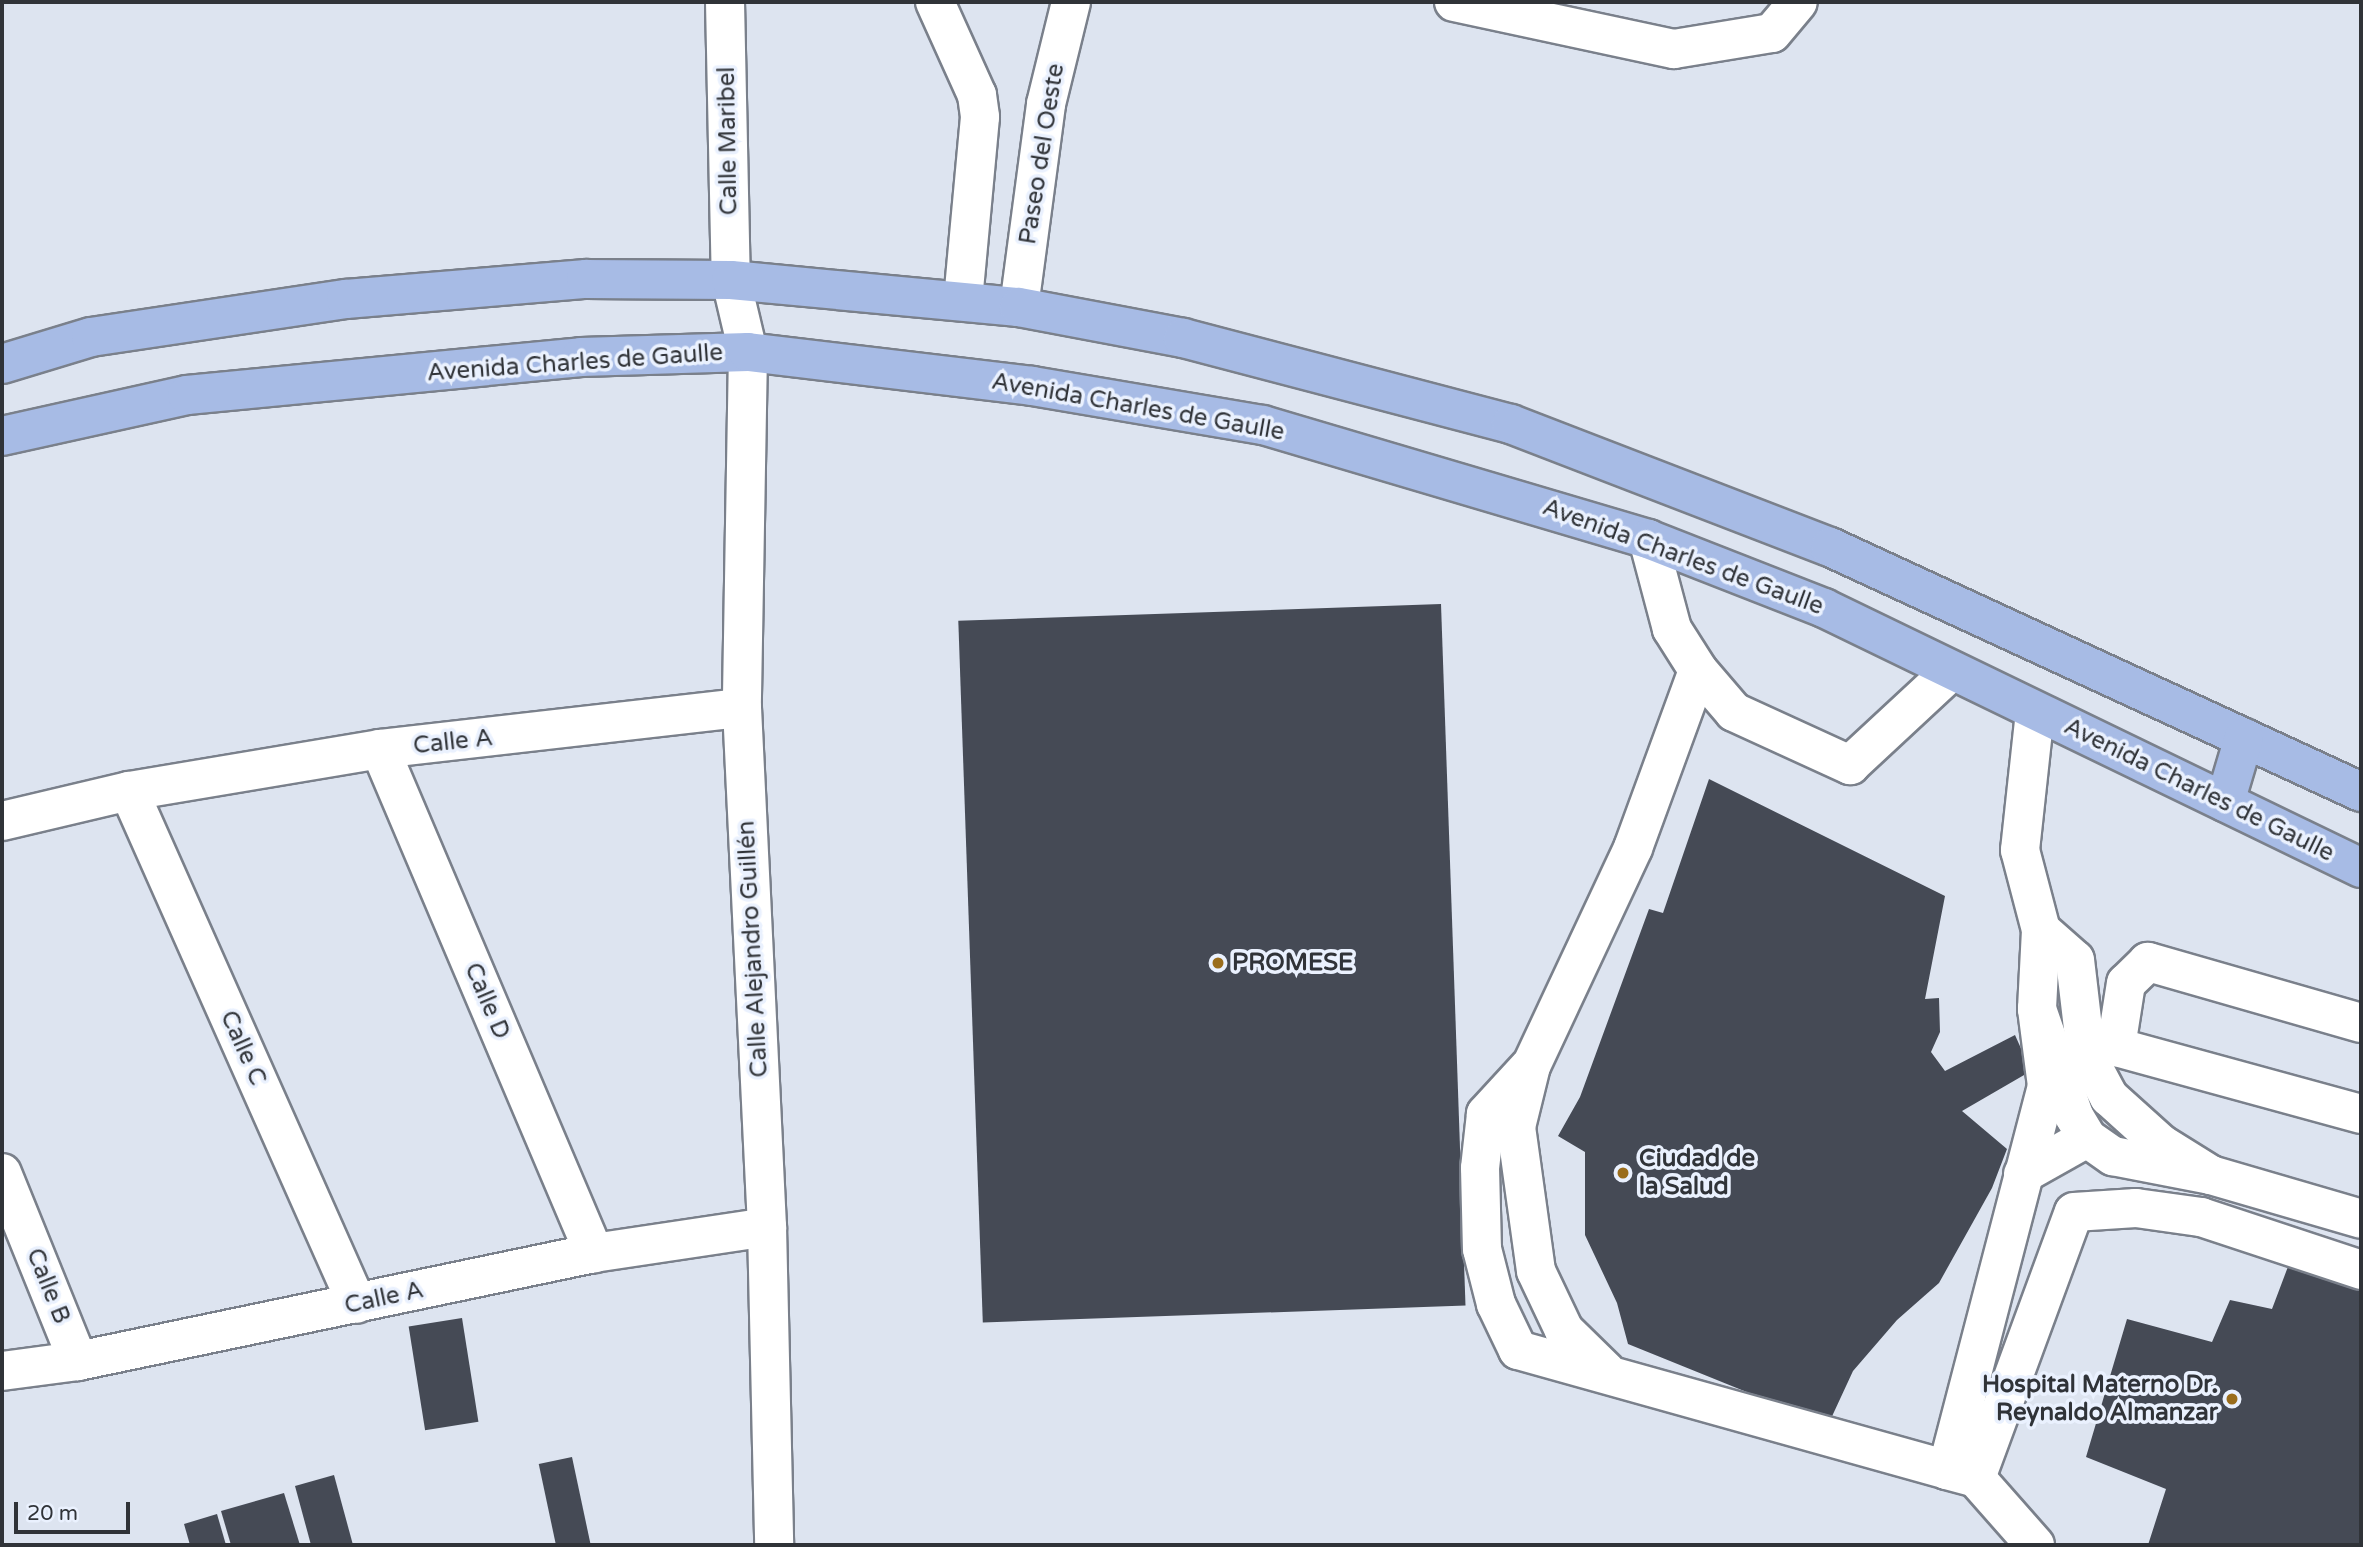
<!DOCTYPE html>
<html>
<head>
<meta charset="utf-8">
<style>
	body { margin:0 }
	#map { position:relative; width:2363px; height:1547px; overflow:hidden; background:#dde4f0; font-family:"Varela Round",sans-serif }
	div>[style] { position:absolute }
	.building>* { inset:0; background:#454a55; transform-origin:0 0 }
	.roads { filter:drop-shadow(2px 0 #7a808b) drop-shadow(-2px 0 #7a808b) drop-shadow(0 2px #7a808b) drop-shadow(0 -2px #7a808b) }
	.minor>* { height:38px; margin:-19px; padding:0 19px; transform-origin:19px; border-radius:19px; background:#fff }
	.major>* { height:38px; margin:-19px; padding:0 19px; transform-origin:19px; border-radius:19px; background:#a7bbe5 }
	.dots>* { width:19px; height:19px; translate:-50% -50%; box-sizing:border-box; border:4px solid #eaf1fe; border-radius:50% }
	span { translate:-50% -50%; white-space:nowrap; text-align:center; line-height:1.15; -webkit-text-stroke:7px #eaf1fe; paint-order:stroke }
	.street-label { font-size:24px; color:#303338 }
	.poi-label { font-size:24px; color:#303338; font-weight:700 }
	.left { translate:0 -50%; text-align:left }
	.right { translate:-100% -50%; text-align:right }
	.frame { position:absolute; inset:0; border:4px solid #303338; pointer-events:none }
	.scale { position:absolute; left:14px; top:1502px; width:116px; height:32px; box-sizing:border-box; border:4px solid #303338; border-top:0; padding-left:9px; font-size:21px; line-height:24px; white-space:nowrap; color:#303338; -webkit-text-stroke:5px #eaf1fe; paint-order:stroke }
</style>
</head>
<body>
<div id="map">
	<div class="building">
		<div style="left:1441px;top:604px;width:702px;height:483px;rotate:88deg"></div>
		<div style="clip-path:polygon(1709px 779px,1945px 896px,1925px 999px,1939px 998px,1940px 1032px,1931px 1052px,1945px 1071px,2015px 1035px,2031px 1071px,1962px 1111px,2007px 1149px,1992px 1188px,1939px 1283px,1897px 1320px,1853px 1371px,1828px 1425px,1628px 1344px,1617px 1303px,1585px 1235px,1585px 1152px,1558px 1136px,1580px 1097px,1649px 909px,1663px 913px)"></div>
		<div style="clip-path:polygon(2292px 1256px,2361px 1281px,2361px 1545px,2148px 1545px,2166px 1489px,2086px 1457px,2127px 1319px,2212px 1342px,2230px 1300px,2272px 1309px)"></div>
		<div style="left:462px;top:1318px;width:105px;height:54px;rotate:81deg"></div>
		<div style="left:572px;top:1457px;width:90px;height:34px;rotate:78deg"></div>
		<div style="clip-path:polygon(334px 1475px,353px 1545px,311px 1545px,295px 1486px)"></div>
		<div style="clip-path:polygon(284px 1493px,300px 1545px,231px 1545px,221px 1511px)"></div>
		<div style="clip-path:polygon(217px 1514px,226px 1545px,190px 1545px,184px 1524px)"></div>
	</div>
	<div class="roads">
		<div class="minor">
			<div style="left:725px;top:2px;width:278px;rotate:88.8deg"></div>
			<div style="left:731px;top:280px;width:74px;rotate:76.7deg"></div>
			<div style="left:748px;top:352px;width:356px;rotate:91deg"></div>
			<div style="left:742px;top:708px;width:520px;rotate:87.24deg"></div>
			<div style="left:767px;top:1227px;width:318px;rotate:88.7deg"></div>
			<div style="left:935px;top:2px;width:102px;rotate:65.7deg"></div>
			<div style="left:977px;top:95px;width:22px;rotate:82deg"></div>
			<div style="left:980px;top:117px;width:183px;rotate:95.3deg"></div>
			<div style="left:1454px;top:2px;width:225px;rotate:12.1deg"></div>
			<div style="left:1674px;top:49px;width:99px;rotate:-9.3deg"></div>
			<div style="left:1772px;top:33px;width:40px;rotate:-50deg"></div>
			<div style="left:1019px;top:307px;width:205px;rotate:-82.4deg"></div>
			<div style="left:1046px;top:104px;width:105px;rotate:-76.2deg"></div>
			<div style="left:1698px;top:670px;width:55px;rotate:49.4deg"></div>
			<div style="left:1734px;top:712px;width:128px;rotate:24.6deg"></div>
			<div style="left:1850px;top:765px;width:138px;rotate:-42.9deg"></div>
			<div style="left:2035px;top:712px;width:139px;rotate:96.2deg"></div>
			<div style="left:2020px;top:850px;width:83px;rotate:75.3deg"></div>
			<div style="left:2041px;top:930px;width:79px;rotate:92.9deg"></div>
			<div style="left:2037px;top:1009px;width:113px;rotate:70.9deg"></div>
			<div style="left:2074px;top:1116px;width:26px;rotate:59deg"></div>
			<div style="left:2087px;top:1138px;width:32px;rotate:35deg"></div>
			<div style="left:2113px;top:1156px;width:100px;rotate:11deg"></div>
			<div style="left:380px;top:749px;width:548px;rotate:66.99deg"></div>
			<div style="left:129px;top:791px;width:561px;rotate:66.04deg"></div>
			<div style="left:2px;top:821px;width:130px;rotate:-13.3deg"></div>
			<div style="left:129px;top:791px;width:254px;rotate:-9.5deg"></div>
			<div style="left:380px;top:749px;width:364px;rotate:-6.5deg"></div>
			<div style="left:2041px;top:930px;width:45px;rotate:41.4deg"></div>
			<div style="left:2075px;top:960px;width:95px;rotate:83.3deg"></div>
			<div style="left:2086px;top:1054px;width:49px;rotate:61.9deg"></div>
			<div style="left:2109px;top:1097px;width:70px;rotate:42.1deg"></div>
			<div style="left:2161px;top:1144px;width:59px;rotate:31.8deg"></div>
			<div style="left:2211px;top:1175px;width:156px;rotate:16.3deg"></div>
			<div style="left:2361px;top:1023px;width:222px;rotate:-164deg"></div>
			<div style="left:2148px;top:962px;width:30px;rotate:136deg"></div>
			<div style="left:2126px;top:983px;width:65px;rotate:98.9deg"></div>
			<div style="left:2116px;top:1047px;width:254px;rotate:15.3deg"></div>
			<div style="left:1529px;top:1067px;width:64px;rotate:132.5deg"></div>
			<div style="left:1486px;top:1114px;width:54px;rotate:96.3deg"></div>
			<div style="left:1480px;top:1168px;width:81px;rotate:88.6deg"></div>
			<div style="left:1482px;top:1249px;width:57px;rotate:75.7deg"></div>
			<div style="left:1496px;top:1304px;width:51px;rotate:64.4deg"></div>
			<div style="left:1518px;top:1350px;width:445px;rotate:15.6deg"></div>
			<div style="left:2px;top:1173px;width:203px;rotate:68deg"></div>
			<div style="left:2023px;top:1174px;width:73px;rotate:-29.4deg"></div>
			<div style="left:2px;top:1371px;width:77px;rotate:-7.5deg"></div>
			<div style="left:78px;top:1361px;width:527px;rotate:-11.82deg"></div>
			<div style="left:594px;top:1253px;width:175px;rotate:-8.5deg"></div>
			<div style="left:1606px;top:1371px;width:59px;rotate:-135.7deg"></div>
			<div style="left:1564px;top:1330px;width:65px;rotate:-115.4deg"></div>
			<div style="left:1536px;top:1271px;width:145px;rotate:-97.9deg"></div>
			<div style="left:1516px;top:1127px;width:63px;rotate:-76.2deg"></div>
			<div style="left:1531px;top:1066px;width:241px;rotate:-64.9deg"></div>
			<div style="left:1633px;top:848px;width:189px;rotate:-69.9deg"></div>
			<div style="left:1698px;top:670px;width:49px;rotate:-122.4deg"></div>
			<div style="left:1672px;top:629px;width:93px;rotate:-104.9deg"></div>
			<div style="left:1976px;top:1478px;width:283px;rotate:-69.8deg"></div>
			<div style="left:2074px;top:1212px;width:62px;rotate:-3.7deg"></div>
			<div style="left:2136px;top:1208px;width:66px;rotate:7.9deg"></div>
			<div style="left:2201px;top:1217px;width:169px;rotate:18.3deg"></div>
			<div style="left:2035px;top:1545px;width:89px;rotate:-131.4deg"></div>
			<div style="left:1976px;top:1478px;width:30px;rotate:-165deg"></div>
			<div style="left:1947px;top:1470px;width:397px;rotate:-75.4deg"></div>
			<div style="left:2047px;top:1086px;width:78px;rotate:-97.4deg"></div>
		</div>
		<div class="major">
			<div style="left:2px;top:364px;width:93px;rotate:-16.9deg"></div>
			<div style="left:91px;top:337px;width:258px;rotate:-8.5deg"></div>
			<div style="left:346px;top:299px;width:241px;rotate:-4.8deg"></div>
			<div style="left:586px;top:279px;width:145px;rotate:0.4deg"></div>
			<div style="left:731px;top:280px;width:289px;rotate:5.4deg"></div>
			<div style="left:1019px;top:307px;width:167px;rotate:10.7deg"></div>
			<div style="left:1183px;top:338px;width:339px;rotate:14.7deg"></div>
			<div style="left:1511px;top:424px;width:342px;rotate:21.1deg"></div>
			<div style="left:1830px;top:547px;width:585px;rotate:24.77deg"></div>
			<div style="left:2px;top:436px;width:189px;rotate:-12.5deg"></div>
			<div style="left:187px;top:395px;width:396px;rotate:-5.5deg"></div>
			<div style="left:581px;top:357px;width:167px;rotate:-1.7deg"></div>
			<div style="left:748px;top:352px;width:286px;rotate:6.8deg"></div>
			<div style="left:1032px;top:386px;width:234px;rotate:9.6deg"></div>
			<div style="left:1263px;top:425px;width:402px;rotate:16.5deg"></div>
			<div style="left:1648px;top:539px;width:189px;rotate:21.4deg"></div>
			<div style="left:1824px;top:608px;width:597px;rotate:25.83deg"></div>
			<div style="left:2225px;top:802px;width:67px;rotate:-73.5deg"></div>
		</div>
	</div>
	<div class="dots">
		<div style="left:1218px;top:963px;background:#9a6d1c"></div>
		<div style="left:1623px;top:1173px;background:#9a6d1c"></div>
		<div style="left:2232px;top:1399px;background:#9a6d1c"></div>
	</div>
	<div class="street-label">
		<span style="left:728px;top:141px;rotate:-91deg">Calle Maribel</span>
		<span style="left:1042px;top:154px;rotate:-81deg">Paseo del Oeste</span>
		<span style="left:575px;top:363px;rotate:-4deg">Avenida Charles de Gaulle</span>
		<span style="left:1138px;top:407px;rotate:10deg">Avenida Charles de Gaulle</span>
		<span style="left:1683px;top:557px;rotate:20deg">Avenida Charles de Gaulle</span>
		<span style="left:453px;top:742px;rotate:-6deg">Calle A</span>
		<span style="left:2199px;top:790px;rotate:26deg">Avenida Charles de Gaulle</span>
		<span style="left:753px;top:949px;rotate:-93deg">Calle Alejandro Guillén</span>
		<span style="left:487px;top:1001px;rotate:67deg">Calle D</span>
		<span style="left:243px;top:1048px;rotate:66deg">Calle C</span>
		<span style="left:48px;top:1286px;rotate:68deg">Calle B</span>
		<span style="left:384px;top:1298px;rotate:-12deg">Calle A</span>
	</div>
	<div class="poi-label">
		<span class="left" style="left:1232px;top:963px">PROMESE</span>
		<span class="left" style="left:1639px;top:1173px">Ciudad de<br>la Salud</span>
		<span class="right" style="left:2218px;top:1399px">Hospital Materno Dr.<br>Reynaldo Almanzar</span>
	</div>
	<div class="frame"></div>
	<div class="scale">20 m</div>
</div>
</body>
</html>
